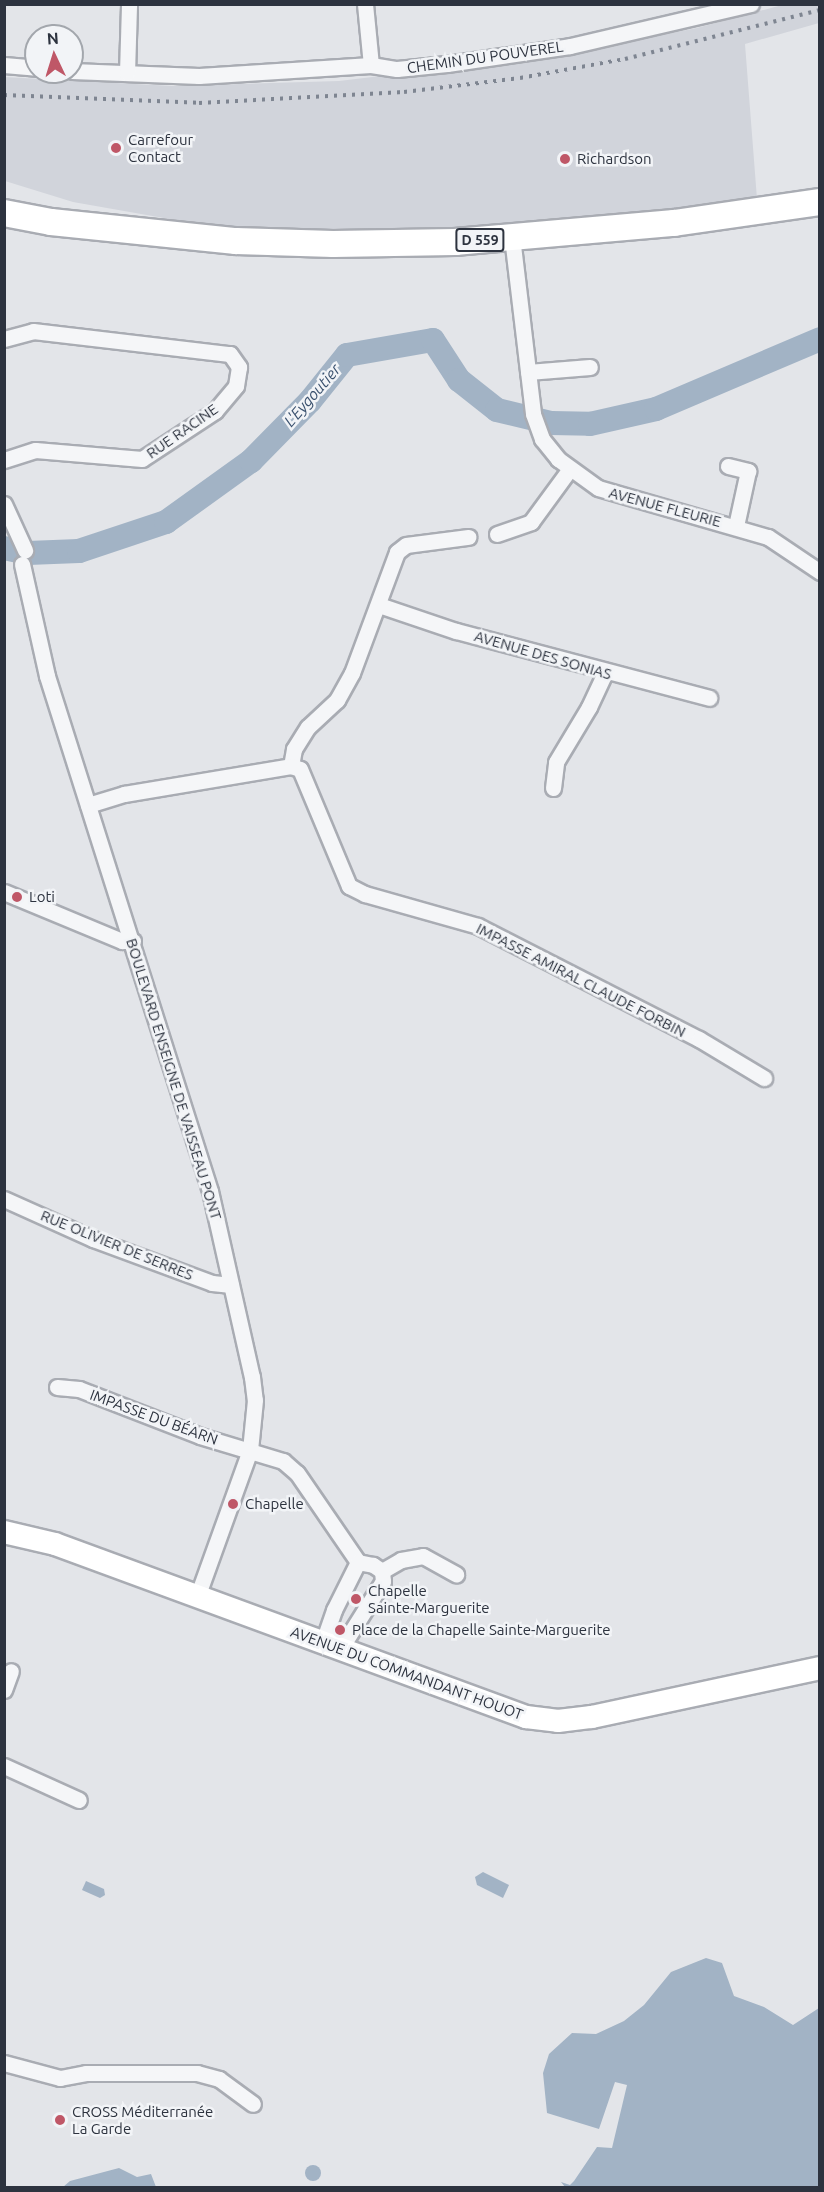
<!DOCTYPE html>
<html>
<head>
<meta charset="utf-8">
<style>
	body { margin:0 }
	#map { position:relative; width:824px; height:2192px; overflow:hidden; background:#e3e5e9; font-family:Ubuntu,sans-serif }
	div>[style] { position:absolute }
	.built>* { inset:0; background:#d1d4db }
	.water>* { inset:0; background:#a2b3c5 }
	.round { border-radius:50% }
	.river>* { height:24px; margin:-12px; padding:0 12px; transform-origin:12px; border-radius:12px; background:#a2b3c5 }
	.roads { filter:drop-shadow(2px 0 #a9acb3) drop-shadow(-2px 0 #a9acb3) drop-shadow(0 2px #a9acb3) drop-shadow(0 -2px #a9acb3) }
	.street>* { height:15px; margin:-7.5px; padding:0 7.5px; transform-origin:7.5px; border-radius:7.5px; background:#f5f6f8 }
	.secondary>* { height:22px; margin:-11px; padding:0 11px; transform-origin:11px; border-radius:11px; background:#fff }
	.primary>* { height:26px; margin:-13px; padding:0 13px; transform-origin:13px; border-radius:13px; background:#fff }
	.rail>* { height:4px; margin-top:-2px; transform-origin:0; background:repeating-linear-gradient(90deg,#7e8591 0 3px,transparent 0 9px) }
	.dots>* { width:16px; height:16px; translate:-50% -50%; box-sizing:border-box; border:3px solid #f2f4f7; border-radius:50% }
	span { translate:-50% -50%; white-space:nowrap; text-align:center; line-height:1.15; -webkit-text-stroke:5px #f2f4f7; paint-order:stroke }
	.shield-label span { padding:2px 4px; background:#f2f4f7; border:2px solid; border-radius:4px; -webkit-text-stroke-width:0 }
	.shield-label { font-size:14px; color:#2d333f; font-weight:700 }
	.street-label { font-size:15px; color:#2d333f }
	.poi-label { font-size:15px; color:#2d333f }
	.left { translate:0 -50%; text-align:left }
	.water-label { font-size:16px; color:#3b526f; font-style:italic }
	.frame { position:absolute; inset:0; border:6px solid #2d333f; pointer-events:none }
	.north { position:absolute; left:24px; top:24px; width:60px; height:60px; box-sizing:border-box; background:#f2f4f7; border:2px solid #a3a7ad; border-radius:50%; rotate:356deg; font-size:16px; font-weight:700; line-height:24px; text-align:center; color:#2d333f }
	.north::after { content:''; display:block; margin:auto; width:21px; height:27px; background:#bf5767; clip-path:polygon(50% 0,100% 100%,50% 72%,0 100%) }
</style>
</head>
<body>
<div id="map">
	<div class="built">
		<div style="clip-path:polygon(782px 5px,819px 5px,819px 23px,745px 44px,757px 199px,678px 216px,463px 230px,260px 235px,73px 202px,5px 181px,4px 77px,173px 86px,339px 81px,564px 54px,697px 28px)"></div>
	</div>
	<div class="water">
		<div style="clip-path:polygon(483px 1872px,509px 1885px,503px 1898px,477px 1885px,475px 1877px)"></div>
		<div style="clip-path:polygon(86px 1881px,104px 1889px,105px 1895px,100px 1898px,82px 1890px)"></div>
		<div style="clip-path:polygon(706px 1958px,722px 1963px,734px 1996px,764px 2007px,793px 2025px,819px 2008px,819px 2187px,565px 2187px,561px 2182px,570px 2185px,574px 2181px,597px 2147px,612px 2148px,627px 2085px,615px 2082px,599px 2129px,547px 2113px,543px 2073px,549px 2054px,572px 2033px,596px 2034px,624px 2021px,644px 2005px,671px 1972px)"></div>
		<div class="round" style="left:305px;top:2165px;width:16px;height:16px"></div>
		<div style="clip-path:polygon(119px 2168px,137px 2177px,151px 2174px,156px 2187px,63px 2187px,70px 2181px)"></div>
	</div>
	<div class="river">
		<div style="left:4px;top:548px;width:25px;rotate:12deg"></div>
		<div style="left:28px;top:553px;width:51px;rotate:-2.2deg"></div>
		<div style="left:79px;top:551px;width:92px;rotate:-18.4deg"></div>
		<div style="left:166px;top:522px;width:105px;rotate:-35.7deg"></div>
		<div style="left:251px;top:461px;width:84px;rotate:-45.5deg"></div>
		<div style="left:310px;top:401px;width:59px;rotate:-51.2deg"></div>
		<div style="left:347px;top:355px;width:87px;rotate:-9.9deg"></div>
		<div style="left:433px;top:340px;width:48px;rotate:57deg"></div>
		<div style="left:459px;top:380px;width:48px;rotate:38.3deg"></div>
		<div style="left:497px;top:410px;width:56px;rotate:13.5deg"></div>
		<div style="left:551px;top:423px;width:39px;rotate:1deg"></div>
		<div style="left:590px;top:424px;width:68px;rotate:-12.8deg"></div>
		<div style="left:656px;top:409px;width:178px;rotate:-23.1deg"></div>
	</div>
	<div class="roads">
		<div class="street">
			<div style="left:365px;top:4px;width:61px;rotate:84.4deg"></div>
			<div style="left:4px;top:65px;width:32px;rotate:5deg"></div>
			<div style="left:72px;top:71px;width:127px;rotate:2.3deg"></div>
			<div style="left:199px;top:76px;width:172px;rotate:-3.7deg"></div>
			<div style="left:371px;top:65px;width:26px;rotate:9deg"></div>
			<div style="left:397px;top:69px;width:50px;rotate:-5.7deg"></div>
			<div style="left:447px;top:64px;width:124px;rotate:-8.3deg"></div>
			<div style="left:570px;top:46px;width:186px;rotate:-13.1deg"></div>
			<div style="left:127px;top:73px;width:69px;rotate:-88.3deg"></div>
			<div style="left:512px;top:237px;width:178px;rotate:83.2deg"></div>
			<div style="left:533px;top:414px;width:27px;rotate:70deg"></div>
			<div style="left:542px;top:439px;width:26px;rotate:51deg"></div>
			<div style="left:558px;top:459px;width:49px;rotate:35.9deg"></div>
			<div style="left:598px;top:488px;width:177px;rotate:16.1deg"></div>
			<div style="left:768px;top:537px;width:63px;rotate:33.9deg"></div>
			<div style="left:4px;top:339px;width:30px;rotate:-15deg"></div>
			<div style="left:33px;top:331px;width:198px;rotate:6.7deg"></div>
			<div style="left:230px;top:354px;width:16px;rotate:55deg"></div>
			<div style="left:239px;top:367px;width:19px;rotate:99deg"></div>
			<div style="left:236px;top:386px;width:33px;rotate:130deg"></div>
			<div style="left:215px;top:411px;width:87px;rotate:146.7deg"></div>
			<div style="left:142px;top:459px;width:107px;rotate:-175.2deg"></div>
			<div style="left:35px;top:450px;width:33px;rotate:162deg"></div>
			<div style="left:528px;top:372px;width:62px;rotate:-4.6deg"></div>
			<div style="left:728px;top:466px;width:21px;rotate:14deg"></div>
			<div style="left:748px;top:471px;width:56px;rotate:102.3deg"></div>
			<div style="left:4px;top:504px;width:51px;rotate:65.5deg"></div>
			<div style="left:497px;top:534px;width:36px;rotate:-19deg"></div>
			<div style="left:531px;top:522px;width:64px;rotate:-53.8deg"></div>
			<div style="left:22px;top:564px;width:115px;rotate:77.4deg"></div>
			<div style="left:47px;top:676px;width:540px;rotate:72.44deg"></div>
			<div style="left:210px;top:1191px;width:191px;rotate:77.3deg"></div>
			<div style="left:252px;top:1377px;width:23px;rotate:83deg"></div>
			<div style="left:255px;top:1400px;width:50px;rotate:95.7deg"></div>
			<div style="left:250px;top:1450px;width:156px;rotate:109.8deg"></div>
			<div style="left:379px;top:605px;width:81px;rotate:18.7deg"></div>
			<div style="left:456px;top:631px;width:262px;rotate:14.8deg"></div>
			<div style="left:291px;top:766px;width:17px;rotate:-80deg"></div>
			<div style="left:294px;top:749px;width:26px;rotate:-58deg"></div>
			<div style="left:308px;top:727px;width:40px;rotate:-43deg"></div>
			<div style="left:337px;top:700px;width:31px;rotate:-61deg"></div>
			<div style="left:352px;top:673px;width:129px;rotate:-69.6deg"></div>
			<div style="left:397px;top:552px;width:11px;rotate:-38deg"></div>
			<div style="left:406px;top:545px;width:63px;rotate:-7.4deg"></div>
			<div style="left:553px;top:788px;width:26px;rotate:-83deg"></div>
			<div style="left:556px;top:762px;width:64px;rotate:-59deg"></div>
			<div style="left:589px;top:707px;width:38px;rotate:-65deg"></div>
			<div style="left:88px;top:805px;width:38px;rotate:-17deg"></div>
			<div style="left:124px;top:794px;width:169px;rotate:-9.5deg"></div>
			<div style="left:291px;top:766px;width:9px;rotate:18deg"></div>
			<div style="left:300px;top:769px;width:127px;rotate:67.3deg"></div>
			<div style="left:349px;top:886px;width:18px;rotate:27deg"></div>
			<div style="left:365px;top:894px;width:117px;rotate:15.8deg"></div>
			<div style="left:478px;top:926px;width:248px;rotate:27.1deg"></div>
			<div style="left:699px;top:1039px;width:76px;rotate:31deg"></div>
			<div style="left:4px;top:892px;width:128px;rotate:22.6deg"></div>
			<div style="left:122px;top:941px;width:11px"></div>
			<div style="left:4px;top:1199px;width:98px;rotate:24.2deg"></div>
			<div style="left:93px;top:1239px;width:127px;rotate:20.3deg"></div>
			<div style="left:212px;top:1283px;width:19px;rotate:6deg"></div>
			<div style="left:57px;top:1387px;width:22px;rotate:5deg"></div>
			<div style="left:79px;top:1389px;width:130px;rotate:21.2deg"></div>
			<div style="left:200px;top:1436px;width:87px;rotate:16.8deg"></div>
			<div style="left:283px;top:1461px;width:18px;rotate:41deg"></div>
			<div style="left:297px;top:1473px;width:108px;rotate:55.6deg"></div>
			<div style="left:382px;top:1571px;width:22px;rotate:-30deg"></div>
			<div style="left:401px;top:1560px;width:22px;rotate:-10deg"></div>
			<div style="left:423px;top:1556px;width:38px;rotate:29deg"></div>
			<div style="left:323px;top:1642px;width:34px;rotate:-71deg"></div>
			<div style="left:334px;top:1610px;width:54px;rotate:-63.4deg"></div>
			<div style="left:341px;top:1648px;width:79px;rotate:-57.9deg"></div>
			<div style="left:383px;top:1581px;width:10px;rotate:-96deg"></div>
			<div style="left:382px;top:1571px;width:11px;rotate:-146deg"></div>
			<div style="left:373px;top:1565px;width:15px;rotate:-169deg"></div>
			<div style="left:4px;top:1690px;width:20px;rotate:-70deg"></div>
			<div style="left:4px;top:1766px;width:82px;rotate:24.4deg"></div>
			<div style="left:4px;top:2063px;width:58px;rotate:15deg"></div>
			<div style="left:60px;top:2078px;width:26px;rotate:-11deg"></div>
			<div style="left:86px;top:2073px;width:111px"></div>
			<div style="left:197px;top:2073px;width:23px;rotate:15deg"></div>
			<div style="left:219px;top:2079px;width:42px;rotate:36.3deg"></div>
		</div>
		<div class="secondary">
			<div style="left:4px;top:1532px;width:52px;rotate:13.2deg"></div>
			<div style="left:55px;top:1544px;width:502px;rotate:20.17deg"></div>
			<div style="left:526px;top:1717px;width:32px;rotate:7deg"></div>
			<div style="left:558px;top:1721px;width:34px;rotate:-7deg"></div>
			<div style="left:592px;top:1717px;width:233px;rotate:-12.1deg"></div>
		</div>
		<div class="primary">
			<div style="left:4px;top:213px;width:48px;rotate:10.8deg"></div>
			<div style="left:51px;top:222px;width:186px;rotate:5.9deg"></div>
			<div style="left:236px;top:241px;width:97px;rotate:1.8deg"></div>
			<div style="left:333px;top:244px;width:122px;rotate:-0.9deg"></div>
			<div style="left:455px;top:242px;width:220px;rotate:-5deg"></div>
			<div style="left:674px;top:223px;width:148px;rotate:-8.2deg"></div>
		</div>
	</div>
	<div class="rail">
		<div style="left:4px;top:95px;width:195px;rotate:2.3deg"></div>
		<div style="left:199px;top:103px;width:205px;rotate:-3.1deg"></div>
		<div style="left:404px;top:92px;width:117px;rotate:-6.9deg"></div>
		<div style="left:520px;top:78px;width:107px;rotate:-10.3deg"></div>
		<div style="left:625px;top:59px;width:201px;rotate:-14.1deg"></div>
	</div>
	<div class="dots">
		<div style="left:116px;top:148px;background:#bf5767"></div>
		<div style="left:565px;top:159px;background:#bf5767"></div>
		<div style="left:17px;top:897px;background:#bf5767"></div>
		<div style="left:233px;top:1504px;background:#bf5767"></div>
		<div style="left:356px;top:1599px;background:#bf5767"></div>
		<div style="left:340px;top:1630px;background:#bf5767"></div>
		<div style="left:60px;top:2120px;background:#bf5767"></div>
	</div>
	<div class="shield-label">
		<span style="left:480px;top:240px">D 559</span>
	</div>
	<div class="street-label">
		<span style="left:485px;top:57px;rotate:-8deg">CHEMIN DU POUVEREL</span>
		<span style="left:182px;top:431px;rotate:-35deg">RUE RACINE</span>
		<span style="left:665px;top:507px;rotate:15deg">AVENUE FLEURIE</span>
		<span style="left:543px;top:655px;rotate:16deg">AVENUE DES SONIAS</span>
		<span style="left:581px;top:980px;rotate:27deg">IMPASSE AMIRAL CLAUDE FORBIN</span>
		<span style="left:174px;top:1079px;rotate:73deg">BOULEVARD ENSEIGNE DE VAISSEAU PONT</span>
		<span style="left:117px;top:1245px;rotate:22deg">RUE OLIVIER DE SERRES</span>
		<span style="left:154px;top:1417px;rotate:20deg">IMPASSE DU BÉARN</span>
		<span style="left:407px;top:1673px;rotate:20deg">AVENUE DU COMMANDANT HOUOT</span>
	</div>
	<div class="poi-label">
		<span class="left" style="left:128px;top:148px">Carrefour<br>Contact</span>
		<span class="left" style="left:577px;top:159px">Richardson</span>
		<span class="left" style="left:29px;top:897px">Loti</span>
		<span class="left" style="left:245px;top:1504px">Chapelle</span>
		<span class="left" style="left:368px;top:1599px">Chapelle<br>Sainte-Marguerite</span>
		<span class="left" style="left:352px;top:1630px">Place de la Chapelle Sainte-Marguerite</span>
		<span class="left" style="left:72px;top:2120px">CROSS Méditerranée<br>La Garde</span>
	</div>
	<div class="water-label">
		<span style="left:312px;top:395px;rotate:-49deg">L'Eygoutier</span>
	</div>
	<div class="frame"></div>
	<div class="north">N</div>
</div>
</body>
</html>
